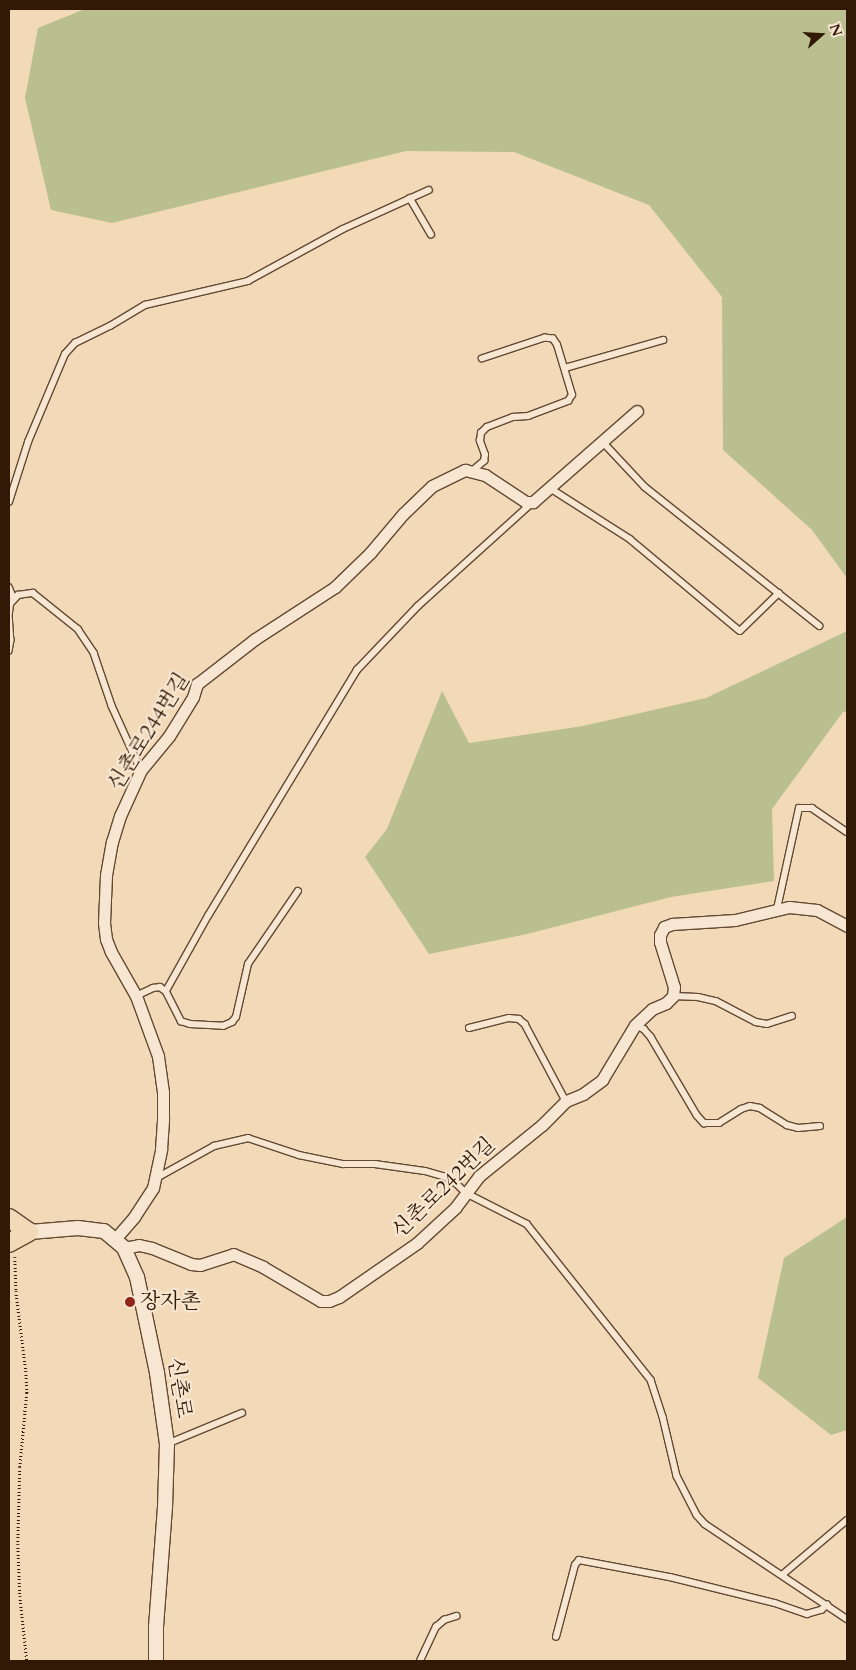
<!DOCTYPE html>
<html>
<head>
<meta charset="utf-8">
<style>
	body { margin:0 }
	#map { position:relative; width:856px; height:1670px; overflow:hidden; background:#f2d9b8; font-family:Cardo,"Noto Serif KR",serif }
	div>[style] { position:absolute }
	.green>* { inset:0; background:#babf8f }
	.path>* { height:2.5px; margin-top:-1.25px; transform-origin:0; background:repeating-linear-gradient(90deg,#321905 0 1px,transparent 0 3.5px) }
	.roads { filter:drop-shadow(1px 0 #624932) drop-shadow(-1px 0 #624932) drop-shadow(0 1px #624932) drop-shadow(0 -1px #624932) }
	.service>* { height:5.5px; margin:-2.75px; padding:0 2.75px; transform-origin:2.75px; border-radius:2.75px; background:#f7e6d1 }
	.minor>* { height:11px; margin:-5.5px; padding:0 5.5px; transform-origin:5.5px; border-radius:5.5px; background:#f7e6d1 }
	.tertiary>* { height:14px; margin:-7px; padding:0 7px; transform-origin:7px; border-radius:7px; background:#f7e6d1 }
	.primary>* { height:18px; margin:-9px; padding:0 9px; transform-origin:9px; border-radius:9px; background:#f2d9b8 }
	.dots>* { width:14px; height:14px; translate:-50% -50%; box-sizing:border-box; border:2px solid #f7e6d1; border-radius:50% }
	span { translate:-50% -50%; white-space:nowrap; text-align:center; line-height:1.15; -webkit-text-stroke:4.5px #f7e6d1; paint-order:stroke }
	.street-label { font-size:21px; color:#321905 }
	.poi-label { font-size:21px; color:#321905 }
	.left { translate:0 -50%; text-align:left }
	.frame { position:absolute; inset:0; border:10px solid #321905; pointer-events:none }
	.north { position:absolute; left:796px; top:10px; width:50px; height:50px; -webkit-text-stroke:4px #f7e6d1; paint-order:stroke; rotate:71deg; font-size:14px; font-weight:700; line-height:20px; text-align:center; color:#321905 }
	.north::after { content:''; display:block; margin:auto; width:18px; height:22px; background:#321905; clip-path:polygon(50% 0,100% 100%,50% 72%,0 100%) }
</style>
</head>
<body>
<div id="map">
	<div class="green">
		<div style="clip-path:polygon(85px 9px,847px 9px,847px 578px,812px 530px,723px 450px,722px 297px,649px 205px,514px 152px,406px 151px,112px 223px,51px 210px,25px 98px,38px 28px)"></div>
		<div style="clip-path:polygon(847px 631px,847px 711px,843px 712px,772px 809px,774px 881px,671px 897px,527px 934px,429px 954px,365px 857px,387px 829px,442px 691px,469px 743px,583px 726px,706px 698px)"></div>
		<div style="clip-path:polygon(847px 1217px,847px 1430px,831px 1435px,758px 1378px,784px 1258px)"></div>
	</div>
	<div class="path">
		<div style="left:15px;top:1257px;width:34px;rotate:88deg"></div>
		<div style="left:16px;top:1291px;width:81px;rotate:82.9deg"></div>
		<div style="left:26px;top:1371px;width:22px;rotate:87deg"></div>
		<div style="left:27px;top:1393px;width:74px;rotate:95.4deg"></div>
		<div style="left:20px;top:1467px;width:77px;rotate:91.5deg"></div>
		<div style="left:18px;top:1544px;width:52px;rotate:87.8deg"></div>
		<div style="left:20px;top:1596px;width:65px;rotate:83.9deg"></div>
	</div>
	<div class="roads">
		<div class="service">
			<div style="left:410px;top:198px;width:42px;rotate:59.7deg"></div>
			<div style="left:565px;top:368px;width:102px;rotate:-15.9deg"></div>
			<div style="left:602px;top:441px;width:63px;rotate:46.9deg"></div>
			<div style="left:645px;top:487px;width:223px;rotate:38.5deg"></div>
			<div style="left:472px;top:471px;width:16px;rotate:-40deg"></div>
			<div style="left:484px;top:461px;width:6px;rotate:-81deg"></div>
			<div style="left:485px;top:455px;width:15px;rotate:-110deg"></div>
			<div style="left:480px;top:441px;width:8px;rotate:-83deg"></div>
			<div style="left:481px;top:433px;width:8px;rotate:-45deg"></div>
			<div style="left:487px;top:427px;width:28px;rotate:-21deg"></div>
			<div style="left:513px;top:417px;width:15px;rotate:-4deg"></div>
			<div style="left:528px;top:416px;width:43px;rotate:-20.6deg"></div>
			<div style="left:568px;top:401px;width:7px;rotate:-56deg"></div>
			<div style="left:572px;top:395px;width:52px;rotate:-106.7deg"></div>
			<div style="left:557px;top:345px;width:7px;rotate:-124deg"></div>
			<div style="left:553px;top:339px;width:8px;rotate:-173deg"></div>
			<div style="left:545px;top:338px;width:66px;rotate:161.6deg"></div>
			<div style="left:550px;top:488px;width:95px;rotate:32.5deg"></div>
			<div style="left:630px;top:539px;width:143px;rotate:39.9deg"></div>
			<div style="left:740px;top:631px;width:54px;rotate:-44.3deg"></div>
			<div style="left:9px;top:502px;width:63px;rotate:-72.4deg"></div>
			<div style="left:28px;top:442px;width:95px;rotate:-67.2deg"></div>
			<div style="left:65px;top:354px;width:15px;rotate:-48deg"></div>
			<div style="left:75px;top:343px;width:39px;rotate:-26deg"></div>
			<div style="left:110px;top:326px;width:41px;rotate:-31deg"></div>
			<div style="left:145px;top:305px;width:106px;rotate:-13.1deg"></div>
			<div style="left:248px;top:281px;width:108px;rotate:-28.7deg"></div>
			<div style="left:343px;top:229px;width:94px;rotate:-24.4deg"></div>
			<div style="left:9px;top:587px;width:13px;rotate:67deg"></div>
			<div style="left:9px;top:613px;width:9px;rotate:-84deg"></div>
			<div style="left:10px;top:604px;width:12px;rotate:-48deg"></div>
			<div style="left:18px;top:595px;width:15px;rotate:-8deg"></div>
			<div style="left:33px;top:593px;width:58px;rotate:38.7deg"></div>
			<div style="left:78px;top:629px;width:29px;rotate:56deg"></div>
			<div style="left:94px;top:653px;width:56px;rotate:71.2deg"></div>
			<div style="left:112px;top:706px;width:70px;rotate:65.6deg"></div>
			<div style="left:9px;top:614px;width:26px;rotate:86deg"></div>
			<div style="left:11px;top:640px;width:11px;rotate:100deg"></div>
			<div style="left:777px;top:909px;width:103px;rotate:-77.7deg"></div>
			<div style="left:799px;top:808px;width:13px"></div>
			<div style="left:812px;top:808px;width:42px;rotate:34.4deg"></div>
			<div style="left:166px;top:991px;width:86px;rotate:-60.8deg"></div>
			<div style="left:208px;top:916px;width:288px;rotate:-58.8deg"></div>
			<div style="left:357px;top:670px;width:88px;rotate:-46.4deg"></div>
			<div style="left:418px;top:606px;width:154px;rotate:-42.1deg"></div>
			<div style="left:136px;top:996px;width:19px;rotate:-25deg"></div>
			<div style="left:153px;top:988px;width:7px;rotate:-8deg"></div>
			<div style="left:160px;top:987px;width:7px;rotate:34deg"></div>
			<div style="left:166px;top:991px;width:34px;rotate:63deg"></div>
			<div style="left:181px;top:1021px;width:9px;rotate:18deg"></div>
			<div style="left:190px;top:1024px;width:33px;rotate:3deg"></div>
			<div style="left:223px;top:1026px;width:10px;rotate:-24deg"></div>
			<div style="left:232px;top:1022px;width:6px;rotate:-51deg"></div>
			<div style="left:236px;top:1017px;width:54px;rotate:-77.2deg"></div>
			<div style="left:248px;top:964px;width:88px;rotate:-55.6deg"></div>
			<div style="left:673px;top:996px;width:25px;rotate:2deg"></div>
			<div style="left:698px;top:997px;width:18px;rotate:13deg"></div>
			<div style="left:716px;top:1001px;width:45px;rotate:27.7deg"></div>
			<div style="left:756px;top:1022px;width:11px;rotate:10deg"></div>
			<div style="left:767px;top:1024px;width:26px;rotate:-18deg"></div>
			<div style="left:635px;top:1025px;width:10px;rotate:24deg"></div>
			<div style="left:644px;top:1029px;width:11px;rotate:49deg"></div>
			<div style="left:651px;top:1037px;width:91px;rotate:59.5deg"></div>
			<div style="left:697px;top:1115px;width:11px;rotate:49deg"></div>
			<div style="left:704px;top:1123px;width:15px"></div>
			<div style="left:719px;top:1123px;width:26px;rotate:-32deg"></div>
			<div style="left:741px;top:1109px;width:9px;rotate:-18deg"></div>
			<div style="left:750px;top:1106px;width:10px;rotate:11deg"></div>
			<div style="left:760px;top:1108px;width:32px;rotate:32deg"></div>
			<div style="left:787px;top:1125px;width:11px;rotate:15deg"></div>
			<div style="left:798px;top:1128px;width:22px;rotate:-5deg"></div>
			<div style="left:469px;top:1028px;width:41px;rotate:-14deg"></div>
			<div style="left:509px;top:1018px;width:10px;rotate:6deg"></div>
			<div style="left:519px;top:1019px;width:8px;rotate:40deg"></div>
			<div style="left:525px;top:1024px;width:87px;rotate:62deg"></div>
			<div style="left:155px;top:1179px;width:68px;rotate:-29.2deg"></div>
			<div style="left:214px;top:1146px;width:35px;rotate:-13deg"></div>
			<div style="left:248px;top:1138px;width:54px;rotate:18.4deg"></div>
			<div style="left:299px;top:1155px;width:45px;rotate:11.6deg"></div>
			<div style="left:343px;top:1164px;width:32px"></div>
			<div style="left:375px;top:1164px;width:50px;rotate:8deg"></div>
			<div style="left:425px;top:1171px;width:22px;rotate:16deg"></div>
			<div style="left:446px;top:1177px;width:13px;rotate:32deg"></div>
			<div style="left:457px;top:1184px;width:13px;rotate:45deg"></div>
			<div style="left:466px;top:1193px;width:68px;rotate:26.9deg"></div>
			<div style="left:527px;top:1224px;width:199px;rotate:51.5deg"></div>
			<div style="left:651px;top:1380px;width:39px;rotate:72deg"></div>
			<div style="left:663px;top:1417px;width:61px;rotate:76.7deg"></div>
			<div style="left:677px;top:1476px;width:44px;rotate:62.9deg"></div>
			<div style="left:697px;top:1515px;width:12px;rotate:48deg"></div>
			<div style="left:705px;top:1524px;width:171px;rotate:33.8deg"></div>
			<div style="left:167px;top:1444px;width:81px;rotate:-22.5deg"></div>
			<div style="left:782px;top:1575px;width:85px;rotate:-40.2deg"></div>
			<div style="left:556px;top:1637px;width:74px;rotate:-75.2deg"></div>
			<div style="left:575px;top:1565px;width:6px;rotate:-51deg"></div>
			<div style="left:579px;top:1560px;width:93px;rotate:10.6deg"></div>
			<div style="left:670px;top:1577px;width:108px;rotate:13.9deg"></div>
			<div style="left:775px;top:1603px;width:34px;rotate:19deg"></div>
			<div style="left:807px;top:1614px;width:15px;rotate:-16deg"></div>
			<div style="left:821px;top:1610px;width:8px;rotate:-40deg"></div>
			<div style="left:420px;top:1661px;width:38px;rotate:-65deg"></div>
			<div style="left:436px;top:1627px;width:11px;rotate:-41deg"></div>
			<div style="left:444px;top:1620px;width:13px;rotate:-18deg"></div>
		</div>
		<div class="minor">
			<div style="left:115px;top:1239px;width:29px;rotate:-49deg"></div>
			<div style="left:134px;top:1217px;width:35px;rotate:-57deg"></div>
			<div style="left:153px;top:1188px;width:40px;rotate:-78deg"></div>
			<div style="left:161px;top:1149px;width:31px;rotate:-86deg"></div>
			<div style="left:163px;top:1118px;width:26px;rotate:-90deg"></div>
			<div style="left:163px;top:1092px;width:36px;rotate:-98deg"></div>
			<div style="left:158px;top:1056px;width:64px;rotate:-110.1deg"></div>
			<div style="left:136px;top:996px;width:51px;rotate:-119.6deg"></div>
			<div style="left:111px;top:952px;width:14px;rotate:-111deg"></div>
			<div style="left:106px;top:939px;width:16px;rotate:-97deg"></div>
			<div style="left:104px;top:923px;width:48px;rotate:-87.6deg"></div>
			<div style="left:106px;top:875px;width:34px;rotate:-80deg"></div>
			<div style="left:112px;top:842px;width:27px;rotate:-73deg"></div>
			<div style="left:120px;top:816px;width:51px;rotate:-65.5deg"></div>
			<div style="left:141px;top:770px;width:44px;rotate:-50.5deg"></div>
			<div style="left:169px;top:736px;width:46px;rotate:-58.4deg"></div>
			<div style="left:193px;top:697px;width:14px;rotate:-73deg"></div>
			<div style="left:197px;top:684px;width:73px;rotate:-37.8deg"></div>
			<div style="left:255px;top:639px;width:95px;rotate:-33deg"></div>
			<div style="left:335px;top:587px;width:49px;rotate:-44.2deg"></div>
			<div style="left:370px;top:553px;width:51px;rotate:-49.8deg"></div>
			<div style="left:403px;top:514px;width:40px;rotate:-44deg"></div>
			<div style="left:432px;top:486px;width:37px;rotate:-26deg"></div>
			<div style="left:465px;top:470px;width:21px;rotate:14deg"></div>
			<div style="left:485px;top:475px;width:49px;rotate:33.4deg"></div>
			<div style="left:526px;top:502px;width:7px"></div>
			<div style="left:533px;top:502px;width:138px;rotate:-41.2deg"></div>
			<div style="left:124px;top:1248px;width:15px;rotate:-11deg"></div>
			<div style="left:139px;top:1245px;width:13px;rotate:13deg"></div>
			<div style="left:152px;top:1248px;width:42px;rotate:22.3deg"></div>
			<div style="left:191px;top:1264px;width:9px;rotate:6deg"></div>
			<div style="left:200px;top:1265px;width:35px;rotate:-18deg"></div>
			<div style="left:233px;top:1254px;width:33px;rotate:23deg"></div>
			<div style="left:263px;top:1267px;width:67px;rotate:30.4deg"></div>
			<div style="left:321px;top:1301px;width:8px"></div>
			<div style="left:329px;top:1301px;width:11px;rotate:-22deg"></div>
			<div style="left:339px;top:1297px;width:95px;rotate:-34.7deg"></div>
			<div style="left:417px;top:1243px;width:52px;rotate:-42.6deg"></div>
			<div style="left:455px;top:1208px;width:40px;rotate:-53deg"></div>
			<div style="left:479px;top:1176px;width:81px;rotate:-39deg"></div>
			<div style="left:542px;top:1125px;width:34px;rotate:-45deg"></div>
			<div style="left:566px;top:1101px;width:18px;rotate:-22deg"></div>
			<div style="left:583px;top:1094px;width:24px;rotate:-36deg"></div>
			<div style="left:602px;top:1080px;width:64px;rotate:-59deg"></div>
			<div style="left:635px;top:1025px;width:23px;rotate:-43deg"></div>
			<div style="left:652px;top:1009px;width:15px;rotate:-23deg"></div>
			<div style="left:666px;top:1003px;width:10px;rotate:-45deg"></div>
			<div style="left:673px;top:996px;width:9px;rotate:-84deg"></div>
			<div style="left:674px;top:987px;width:47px;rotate:-107.3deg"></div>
			<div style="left:660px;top:942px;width:7px;rotate:-90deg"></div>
			<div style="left:660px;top:935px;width:9px;rotate:-63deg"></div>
			<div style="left:664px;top:927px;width:9px;rotate:-21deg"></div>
			<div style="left:672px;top:924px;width:63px;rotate:-3.6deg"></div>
			<div style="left:735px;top:920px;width:56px;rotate:-13.5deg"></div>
			<div style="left:789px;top:907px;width:28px;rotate:6deg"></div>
			<div style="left:817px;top:910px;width:34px;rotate:28deg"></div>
		</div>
		<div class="tertiary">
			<div style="left:18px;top:1233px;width:60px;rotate:-4.8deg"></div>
			<div style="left:78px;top:1228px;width:26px;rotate:7deg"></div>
			<div style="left:104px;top:1231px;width:26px;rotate:40deg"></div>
			<div style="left:124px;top:1248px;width:32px;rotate:66deg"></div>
			<div style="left:137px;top:1277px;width:98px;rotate:78.2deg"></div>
			<div style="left:157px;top:1373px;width:72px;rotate:82deg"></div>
			<div style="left:167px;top:1444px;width:63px;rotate:91.8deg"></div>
			<div style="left:165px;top:1507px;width:120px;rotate:94.3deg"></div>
			<div style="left:156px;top:1627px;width:34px;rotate:90deg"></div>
		</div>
		<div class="primary">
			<div style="left:9px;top:1218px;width:24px;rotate:35deg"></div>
			<div style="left:9px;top:1243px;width:23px;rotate:-29deg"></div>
		</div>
	</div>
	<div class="dots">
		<div style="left:130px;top:1302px;background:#8f2418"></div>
	</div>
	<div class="street-label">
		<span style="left:149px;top:732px;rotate:-58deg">신촌로244번길</span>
		<span style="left:444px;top:1188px;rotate:-44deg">신촌로242번길</span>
		<span style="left:179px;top:1388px;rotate:81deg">신촌로</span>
	</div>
	<div class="poi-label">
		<span class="left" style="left:140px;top:1302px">장자촌</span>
	</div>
	<div class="frame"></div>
	<div class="north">N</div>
</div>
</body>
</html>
